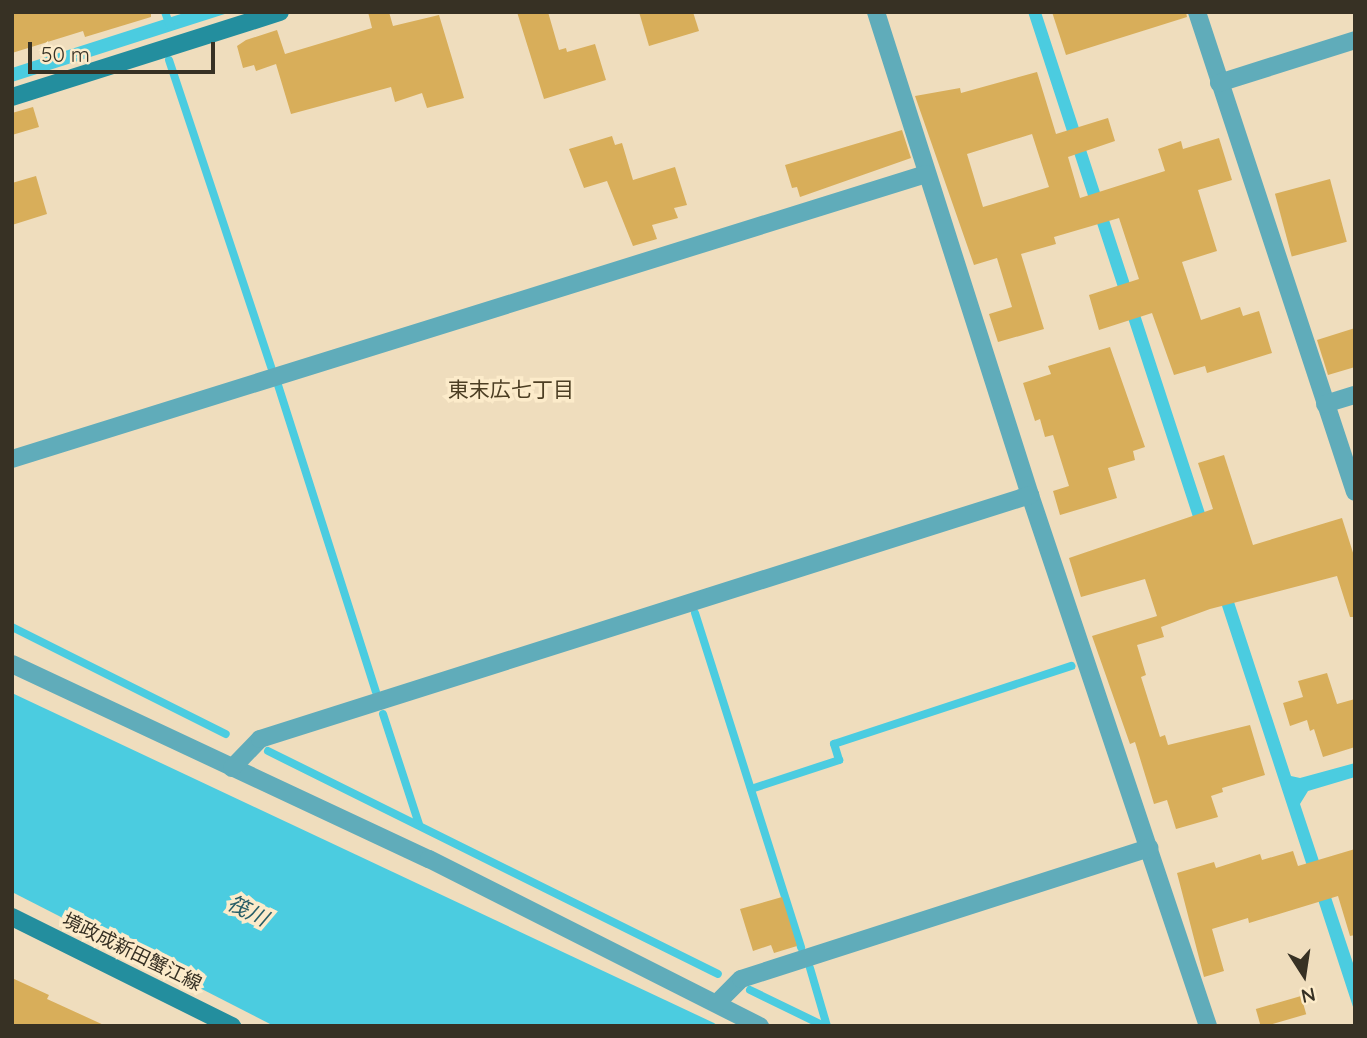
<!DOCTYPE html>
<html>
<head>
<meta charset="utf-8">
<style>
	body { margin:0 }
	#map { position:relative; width:1367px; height:1038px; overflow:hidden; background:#efddbd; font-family:Quicksand,"Noto Sans JP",sans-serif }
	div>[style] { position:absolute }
	.water>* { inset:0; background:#4bcce0 }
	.stream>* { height:8px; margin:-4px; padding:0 4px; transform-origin:4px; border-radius:4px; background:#4bcce0 }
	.building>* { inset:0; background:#d8ae5a; transform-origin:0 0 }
	.street>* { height:18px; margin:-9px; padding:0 9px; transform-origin:9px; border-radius:9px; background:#60acba }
	.secondary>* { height:18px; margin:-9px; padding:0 9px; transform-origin:9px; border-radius:9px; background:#238e9e }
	span { translate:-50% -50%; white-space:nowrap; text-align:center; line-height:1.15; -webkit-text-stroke:7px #fcebca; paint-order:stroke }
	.street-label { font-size:19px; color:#373124 }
	.neighbourhood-label { font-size:21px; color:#4c3e23 }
	.water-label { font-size:21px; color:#285d66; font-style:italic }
	.frame { position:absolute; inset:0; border:14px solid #373124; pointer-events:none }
	.north { position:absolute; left:1269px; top:940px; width:70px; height:70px; -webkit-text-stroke:5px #fcebca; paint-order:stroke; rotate:168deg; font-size:19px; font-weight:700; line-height:28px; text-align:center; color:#373124 }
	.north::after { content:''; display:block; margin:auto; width:24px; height:32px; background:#373124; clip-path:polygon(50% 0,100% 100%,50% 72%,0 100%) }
	.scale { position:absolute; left:28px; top:42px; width:187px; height:32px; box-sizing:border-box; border:4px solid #373124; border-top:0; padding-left:9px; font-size:21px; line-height:24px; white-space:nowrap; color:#373124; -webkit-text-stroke:5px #fcebca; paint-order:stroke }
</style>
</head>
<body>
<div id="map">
	<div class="water">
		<div style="clip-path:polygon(187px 12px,231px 12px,12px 82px,12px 68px)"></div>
		<div style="clip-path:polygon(1028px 12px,1041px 12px,1291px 776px,1300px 778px,1355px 763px,1355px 777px,1308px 791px,1300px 804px,1355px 969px,1355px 1013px)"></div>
		<div style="clip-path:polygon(12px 693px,714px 1023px,718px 1026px,274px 1026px,12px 892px)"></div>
	</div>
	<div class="stream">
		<div style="left:165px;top:12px;width:15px;rotate:70deg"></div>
		<div style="left:169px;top:60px;width:324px;rotate:71.6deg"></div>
		<div style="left:278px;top:385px;width:322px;rotate:72.3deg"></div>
		<div style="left:695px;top:613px;width:351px;rotate:72.4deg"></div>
		<div style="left:12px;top:627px;width:239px;rotate:26.6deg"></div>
		<div style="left:383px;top:714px;width:116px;rotate:71.9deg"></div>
		<div style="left:268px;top:751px;width:502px;rotate:26.36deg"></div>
		<div style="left:751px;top:789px;width:93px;rotate:-18.2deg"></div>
		<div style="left:839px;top:760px;width:17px;rotate:-107deg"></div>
		<div style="left:834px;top:744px;width:250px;rotate:-18.2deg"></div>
		<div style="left:810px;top:968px;width:60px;rotate:73.7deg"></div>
		<div style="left:750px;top:990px;width:82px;rotate:25.9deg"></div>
	</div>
	<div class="building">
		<div style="clip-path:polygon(12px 12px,151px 12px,151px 17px,85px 37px,83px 31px,12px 53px)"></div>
		<div style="clip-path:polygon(368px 12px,389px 12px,393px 26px,439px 15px,464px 98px,427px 108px,422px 93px,395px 102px,391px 87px,291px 114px,276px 64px,256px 71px,254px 65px,243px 68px,237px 46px,246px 40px,277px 30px,285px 54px,372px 28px)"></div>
		<div style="clip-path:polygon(517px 12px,548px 12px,559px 50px,566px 48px,567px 52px,595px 44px,606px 80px,544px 99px)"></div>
		<div style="clip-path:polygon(639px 12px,693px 12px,699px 31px,649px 46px)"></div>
		<div style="clip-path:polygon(1052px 12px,1186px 12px,1187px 17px,1066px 55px)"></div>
		<div style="clip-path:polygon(evenodd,1037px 72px,1056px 134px,1108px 118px,1115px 141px,1068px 157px,1080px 198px,1165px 171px,1158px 149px,1181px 141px,1183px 149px,1219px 138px,1232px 180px,1198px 190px,1217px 251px,1182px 262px,1201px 320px,1240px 307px,1243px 316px,1259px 311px,1272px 353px,1207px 373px,1205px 366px,1174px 375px,1152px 313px,1099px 330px,1089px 295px,1139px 279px,1119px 218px,1054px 237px,1056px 244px,1021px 254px,1044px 329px,998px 342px,989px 314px,1012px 307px,997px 258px,974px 265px,915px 96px,960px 88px,961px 93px,1037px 72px,1032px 134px,1049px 187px,983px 207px,967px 154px,1032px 134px)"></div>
		<div style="clip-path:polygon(33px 107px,39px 127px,12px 135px,12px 113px)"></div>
		<div style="clip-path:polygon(902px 130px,911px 158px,800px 197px,797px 187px,792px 188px,785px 165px)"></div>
		<div style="clip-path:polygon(612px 136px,615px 145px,622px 143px,633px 180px,675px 167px,687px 205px,674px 208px,678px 218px,652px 225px,657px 239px,633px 246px,607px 181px,584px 188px,569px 149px)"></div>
		<div style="clip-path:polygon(36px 176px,47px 214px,12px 225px,12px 183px)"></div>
		<div style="left:1330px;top:179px;width:65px;height:57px;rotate:75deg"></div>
		<div style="clip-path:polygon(1355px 328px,1355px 367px,1328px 375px,1317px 340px)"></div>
		<div style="clip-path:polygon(1110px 347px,1145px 447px,1133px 451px,1135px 460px,1108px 468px,1117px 498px,1060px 515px,1053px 491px,1069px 486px,1053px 435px,1045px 437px,1040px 419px,1035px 421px,1023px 383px,1051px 374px,1048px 366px)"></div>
		<div style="clip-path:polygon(1224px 455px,1253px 545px,1342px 518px,1355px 559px,1355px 617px,1350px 617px,1337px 576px,1210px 609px,1161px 627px,1164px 637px,1137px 645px,1146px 675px,1141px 677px,1160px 737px,1165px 735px,1168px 745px,1250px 725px,1265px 775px,1222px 788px,1223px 792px,1211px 796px,1218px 817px,1176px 829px,1167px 800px,1154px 804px,1135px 742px,1130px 744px,1092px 636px,1157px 616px,1145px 579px,1081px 597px,1069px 558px,1213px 509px,1198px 463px)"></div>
		<div style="clip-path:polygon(1327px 673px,1337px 704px,1355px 699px,1355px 747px,1323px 757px,1314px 729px,1310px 731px,1307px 720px,1290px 726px,1283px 703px,1303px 697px,1298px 681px)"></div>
		<div style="clip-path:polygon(1355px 849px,1355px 935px,1350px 936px,1338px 896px,1249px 923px,1248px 918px,1212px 929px,1224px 971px,1204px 977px,1177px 873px,1214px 862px,1216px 868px,1260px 854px,1262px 860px,1293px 851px,1298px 866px)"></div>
		<div style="clip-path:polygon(782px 897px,797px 946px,774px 953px,771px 945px,753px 951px,740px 909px)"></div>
		<div style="clip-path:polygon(12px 978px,49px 995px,47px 999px,106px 1026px,12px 1026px)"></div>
		<div style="left:1301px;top:996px;width:19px;height:47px;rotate:74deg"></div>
	</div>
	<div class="street">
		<div style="left:876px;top:12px;width:507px;rotate:72.32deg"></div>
		<div style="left:1030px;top:495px;width:560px;rotate:71.47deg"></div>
		<div style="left:1197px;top:12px;width:505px;rotate:71.78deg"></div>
		<div style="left:1219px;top:83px;width:143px;rotate:-17.5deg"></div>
		<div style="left:1325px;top:404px;width:31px;rotate:-17deg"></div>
		<div style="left:12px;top:459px;width:957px;rotate:-17.32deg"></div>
		<div style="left:12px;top:664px;width:460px;rotate:25.1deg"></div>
		<div style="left:429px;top:859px;width:371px;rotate:26.8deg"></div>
		<div style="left:232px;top:768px;width:40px;rotate:-46deg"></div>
		<div style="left:260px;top:739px;width:808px;rotate:-17.58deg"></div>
		<div style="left:717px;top:1003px;width:34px;rotate:-45deg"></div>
		<div style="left:741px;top:979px;width:429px;rotate:-17.8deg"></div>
	</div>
	<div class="secondary">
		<div style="left:12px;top:97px;width:281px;rotate:-17.6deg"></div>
		<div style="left:12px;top:917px;width:246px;rotate:26.4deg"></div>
	</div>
	<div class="street-label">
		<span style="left:132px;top:952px;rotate:26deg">境政成新田蟹江線</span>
	</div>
	<div class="neighbourhood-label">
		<span style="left:511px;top:389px">東末広七丁目</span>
	</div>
	<div class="water-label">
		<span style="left:248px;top:910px;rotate:26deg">筏川</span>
	</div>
	<div class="frame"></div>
	<div class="north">N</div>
	<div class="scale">50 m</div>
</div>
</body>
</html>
